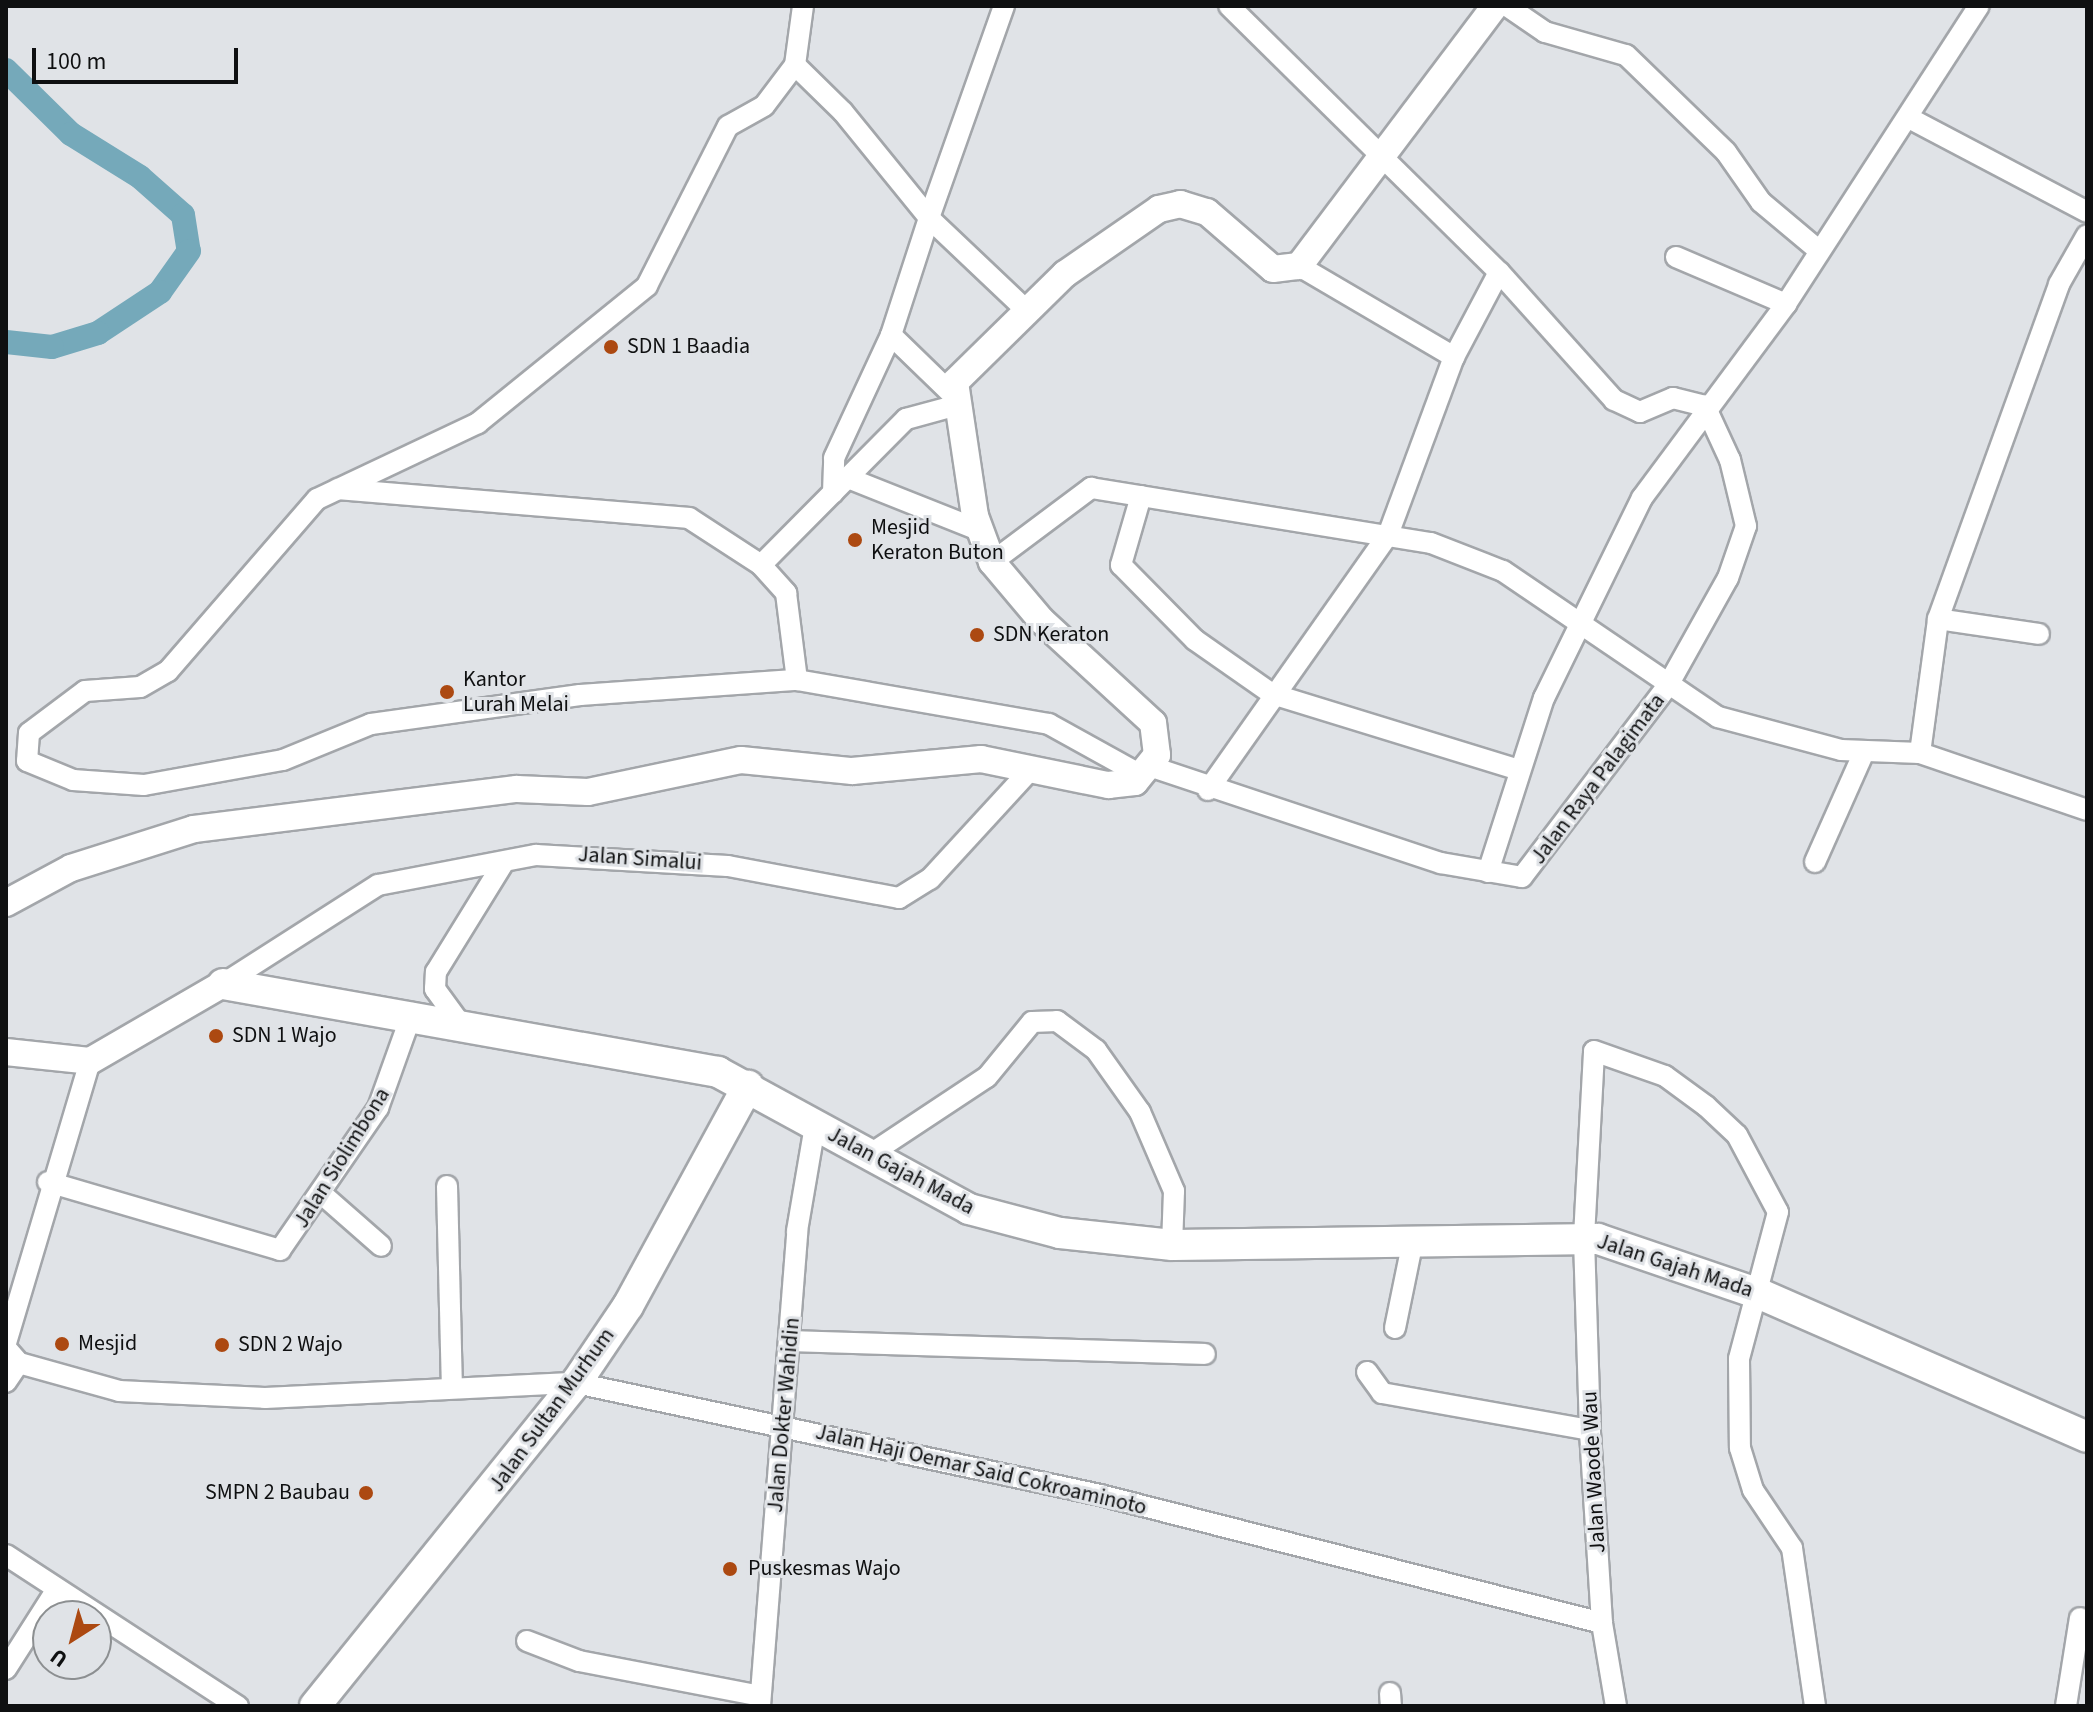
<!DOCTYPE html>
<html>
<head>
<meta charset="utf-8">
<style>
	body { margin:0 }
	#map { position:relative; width:2093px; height:1712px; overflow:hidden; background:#e0e3e7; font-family:"Source Sans 3",sans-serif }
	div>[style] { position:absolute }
	.river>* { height:24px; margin:-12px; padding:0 12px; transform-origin:12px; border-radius:12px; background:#75a9ba }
	.roads { filter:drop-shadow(2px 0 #a3a6aa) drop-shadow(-2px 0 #a3a6aa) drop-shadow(0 2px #a3a6aa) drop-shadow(0 -2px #a3a6aa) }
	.minor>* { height:20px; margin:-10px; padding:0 10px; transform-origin:10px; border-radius:10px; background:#fff }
	.major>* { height:26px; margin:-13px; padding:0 13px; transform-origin:13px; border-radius:13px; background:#fff }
	.highway>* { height:30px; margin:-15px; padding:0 15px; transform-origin:15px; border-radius:15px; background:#fff }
	.dots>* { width:22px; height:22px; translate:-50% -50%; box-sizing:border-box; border:4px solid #e0e3e7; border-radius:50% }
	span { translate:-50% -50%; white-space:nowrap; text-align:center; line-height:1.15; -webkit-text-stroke:6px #e0e3e7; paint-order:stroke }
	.poi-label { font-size:22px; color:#0f1011 }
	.left { translate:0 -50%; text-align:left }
	.right { translate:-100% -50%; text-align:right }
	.street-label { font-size:22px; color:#0f1011 }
	.frame { position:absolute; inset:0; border:8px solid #0f1011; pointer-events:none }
	.north { position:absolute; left:32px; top:1600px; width:80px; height:80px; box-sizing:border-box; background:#e0e3e7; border:2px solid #8c8f91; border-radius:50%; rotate:216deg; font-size:22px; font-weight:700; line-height:32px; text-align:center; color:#0f1011 }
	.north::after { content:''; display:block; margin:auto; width:28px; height:36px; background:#ac4911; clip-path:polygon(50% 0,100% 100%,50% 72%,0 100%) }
	.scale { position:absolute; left:32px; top:48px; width:206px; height:36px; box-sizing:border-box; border:4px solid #0f1011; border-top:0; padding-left:10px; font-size:24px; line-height:28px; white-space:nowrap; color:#0f1011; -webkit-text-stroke:6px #e0e3e7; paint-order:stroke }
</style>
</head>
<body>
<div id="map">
	<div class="river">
		<div style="left:6px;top:70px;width:91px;rotate:44.6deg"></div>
		<div style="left:71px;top:134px;width:81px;rotate:31.9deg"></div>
		<div style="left:140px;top:177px;width:57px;rotate:41.5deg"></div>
		<div style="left:183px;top:215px;width:36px;rotate:81deg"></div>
		<div style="left:189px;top:251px;width:50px;rotate:125.3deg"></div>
		<div style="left:160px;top:292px;width:74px;rotate:146.5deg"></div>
		<div style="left:98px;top:333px;width:48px;rotate:163.1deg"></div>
		<div style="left:52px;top:347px;width:46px;rotate:-173.8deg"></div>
	</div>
	<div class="roads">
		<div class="minor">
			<div style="left:803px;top:6px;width:60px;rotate:97.7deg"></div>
			<div style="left:795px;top:65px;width:51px;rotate:127.1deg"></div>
			<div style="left:764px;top:106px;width:41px;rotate:150.9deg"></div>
			<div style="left:728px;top:126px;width:179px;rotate:116.9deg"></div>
			<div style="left:647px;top:286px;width:218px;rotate:141deg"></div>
			<div style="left:478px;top:423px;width:178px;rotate:154.7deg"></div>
			<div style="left:317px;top:499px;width:228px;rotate:130.9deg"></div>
			<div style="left:168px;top:671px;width:32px;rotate:150deg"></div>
			<div style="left:140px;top:687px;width:55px;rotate:175.8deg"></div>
			<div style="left:85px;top:691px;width:70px;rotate:143.1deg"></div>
			<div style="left:29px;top:733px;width:28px;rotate:94deg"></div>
			<div style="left:27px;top:761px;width:50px;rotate:22.4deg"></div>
			<div style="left:73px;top:780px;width:71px;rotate:4deg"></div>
			<div style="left:144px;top:785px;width:141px;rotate:-10.2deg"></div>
			<div style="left:283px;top:760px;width:95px;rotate:-22.2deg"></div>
			<div style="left:371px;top:724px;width:211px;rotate:-7.9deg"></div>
			<div style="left:580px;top:695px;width:218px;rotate:-4deg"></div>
			<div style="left:797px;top:680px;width:256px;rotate:9.9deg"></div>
			<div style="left:1049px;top:724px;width:107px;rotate:29deg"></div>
			<div style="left:1004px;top:6px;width:225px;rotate:109.5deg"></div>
			<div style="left:929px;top:218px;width:132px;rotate:43.5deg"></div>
			<div style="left:1507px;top:6px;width:46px;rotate:34.4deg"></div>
			<div style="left:1545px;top:32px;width:84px;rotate:15.9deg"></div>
			<div style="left:1626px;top:55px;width:139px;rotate:44.1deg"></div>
			<div style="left:1726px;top:152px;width:61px;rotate:55deg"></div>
			<div style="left:1761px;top:202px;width:73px;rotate:40deg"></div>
			<div style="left:795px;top:65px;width:67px;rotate:44.4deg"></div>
			<div style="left:843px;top:112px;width:136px;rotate:50.9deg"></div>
			<div style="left:929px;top:218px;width:123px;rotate:108deg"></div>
			<div style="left:891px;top:335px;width:86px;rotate:44.1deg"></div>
			<div style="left:1909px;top:118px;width:201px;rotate:27.8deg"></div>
			<div style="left:1676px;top:257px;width:120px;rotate:23.1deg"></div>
			<div style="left:1786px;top:304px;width:355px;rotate:-57.1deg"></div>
			<div style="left:1299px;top:266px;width:180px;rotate:30.4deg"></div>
			<div style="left:848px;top:478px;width:141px;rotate:21.7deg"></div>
			<div style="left:338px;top:489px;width:352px;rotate:4.7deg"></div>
			<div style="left:689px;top:518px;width:86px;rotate:33.1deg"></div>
			<div style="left:761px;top:565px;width:38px;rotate:48deg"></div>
			<div style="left:786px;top:593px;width:88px;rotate:82.8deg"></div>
			<div style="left:833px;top:493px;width:35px;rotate:-88deg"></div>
			<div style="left:834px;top:458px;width:136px;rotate:-65.1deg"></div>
			<div style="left:1141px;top:496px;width:72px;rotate:106.2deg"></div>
			<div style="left:1121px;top:565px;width:105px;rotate:45.4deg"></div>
			<div style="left:1195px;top:640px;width:94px;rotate:35deg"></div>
			<div style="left:1272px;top:694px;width:258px;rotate:17.1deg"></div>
			<div style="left:992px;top:562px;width:124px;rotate:-36.8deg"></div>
			<div style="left:1091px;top:488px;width:344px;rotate:9.2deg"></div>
			<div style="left:1431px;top:543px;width:77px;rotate:21.3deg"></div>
			<div style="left:1503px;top:571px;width:260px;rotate:34.2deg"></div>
			<div style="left:1718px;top:717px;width:127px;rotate:15deg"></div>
			<div style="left:1841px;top:750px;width:79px;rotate:2.2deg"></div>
			<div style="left:1920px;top:753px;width:176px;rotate:18.8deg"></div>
			<div style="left:761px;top:565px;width:206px;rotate:-45.2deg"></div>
			<div style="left:906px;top:419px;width:50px;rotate:-15.2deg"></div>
			<div style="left:1938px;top:619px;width:102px;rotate:8.4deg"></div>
			<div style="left:1920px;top:753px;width:135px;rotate:-82.3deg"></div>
			<div style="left:1938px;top:619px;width:356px;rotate:-70.1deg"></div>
			<div style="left:2059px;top:284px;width:56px;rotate:-60.3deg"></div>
			<div style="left:1152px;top:767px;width:305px;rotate:18.4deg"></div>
			<div style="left:1441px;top:863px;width:82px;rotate:9.8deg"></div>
			<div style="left:1522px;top:877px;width:239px;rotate:-52.7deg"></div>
			<div style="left:1667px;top:687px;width:125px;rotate:-60.8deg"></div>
			<div style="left:1728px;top:578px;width:55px;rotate:-70.9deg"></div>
			<div style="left:1746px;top:526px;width:68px;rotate:-103.6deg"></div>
			<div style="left:1730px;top:460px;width:60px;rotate:-114.8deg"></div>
			<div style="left:1705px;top:406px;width:33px;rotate:-166deg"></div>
			<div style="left:1673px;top:398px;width:36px;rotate:157deg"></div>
			<div style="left:1640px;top:412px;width:29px;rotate:-155deg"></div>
			<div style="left:1614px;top:400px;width:172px;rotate:-131.9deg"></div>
			<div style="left:1499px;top:272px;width:379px;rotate:-135.4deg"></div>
			<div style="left:1208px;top:790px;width:312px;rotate:-54.8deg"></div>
			<div style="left:1388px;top:535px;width:190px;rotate:-69.7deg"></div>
			<div style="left:1454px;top:357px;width:96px;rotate:-62.1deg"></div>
			<div style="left:1815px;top:862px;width:120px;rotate:-66deg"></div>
			<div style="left:1488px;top:872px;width:183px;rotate:-72.2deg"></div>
			<div style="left:1544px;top:698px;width:223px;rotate:-63.9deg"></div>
			<div style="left:1642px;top:498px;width:242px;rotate:-53.4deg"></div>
			<div style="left:223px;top:984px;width:184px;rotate:-32.6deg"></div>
			<div style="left:378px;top:885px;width:161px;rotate:-10.8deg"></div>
			<div style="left:536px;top:855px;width:192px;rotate:3.3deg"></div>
			<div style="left:728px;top:866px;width:174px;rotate:10.6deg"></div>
			<div style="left:899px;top:898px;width:36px;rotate:-32deg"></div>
			<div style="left:930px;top:879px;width:151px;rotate:-47.4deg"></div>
			<div style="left:459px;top:1022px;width:41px;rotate:-126deg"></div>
			<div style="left:435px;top:989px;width:17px;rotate:-87deg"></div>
			<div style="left:436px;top:972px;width:129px;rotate:-58.3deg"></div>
			<div style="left:869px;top:1155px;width:141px;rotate:-33.5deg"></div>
			<div style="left:987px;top:1077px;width:71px;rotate:-50.7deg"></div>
			<div style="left:1032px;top:1022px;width:25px;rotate:-2deg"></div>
			<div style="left:1057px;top:1021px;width:49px;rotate:36.6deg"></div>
			<div style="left:1096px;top:1050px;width:76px;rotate:54.6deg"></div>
			<div style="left:1140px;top:1112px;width:86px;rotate:66.7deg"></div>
			<div style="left:1174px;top:1191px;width:54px;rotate:92.1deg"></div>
			<div style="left:48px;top:1182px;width:242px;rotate:16.3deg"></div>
			<div style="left:280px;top:1250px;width:173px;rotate:-55.4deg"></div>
			<div style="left:378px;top:1108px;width:101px;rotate:-70.3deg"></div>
			<div style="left:447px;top:1186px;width:200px;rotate:88.6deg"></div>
			<div style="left:323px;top:1195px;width:77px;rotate:41.3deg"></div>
			<div style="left:1395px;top:1328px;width:90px;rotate:-78.4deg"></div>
			<div style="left:791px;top:1341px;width:414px;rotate:1.8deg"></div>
			<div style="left:6px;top:1343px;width:294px;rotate:-73.4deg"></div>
			<div style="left:6px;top:1348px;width:20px;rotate:49deg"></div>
			<div style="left:19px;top:1363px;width:104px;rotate:15.6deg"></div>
			<div style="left:119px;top:1391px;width:146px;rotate:2.7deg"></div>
			<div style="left:265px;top:1398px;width:311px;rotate:-2.8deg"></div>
			<div style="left:576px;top:1383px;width:536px;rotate:12.06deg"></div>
			<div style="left:1100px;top:1495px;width:518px;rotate:14.3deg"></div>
			<div style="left:1367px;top:1372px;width:26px;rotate:54deg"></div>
			<div style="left:1382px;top:1393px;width:211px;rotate:10.1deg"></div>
			<div style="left:6px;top:1382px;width:23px;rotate:-56deg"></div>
			<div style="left:6px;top:1555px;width:277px;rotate:33.1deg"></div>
			<div style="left:527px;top:1641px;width:56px;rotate:21deg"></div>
			<div style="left:579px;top:1661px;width:184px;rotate:10.9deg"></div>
			<div style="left:6px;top:1669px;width:95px;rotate:-57.5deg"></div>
			<div style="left:1390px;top:1693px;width:13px;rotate:86deg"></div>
			<div style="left:760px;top:1706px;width:476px;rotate:-85.5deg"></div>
			<div style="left:797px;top:1231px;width:107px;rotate:-80.3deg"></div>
			<div style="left:1616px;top:1706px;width:84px;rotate:-99.6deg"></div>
			<div style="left:1602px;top:1623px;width:193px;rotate:-93.6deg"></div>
			<div style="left:1590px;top:1430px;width:193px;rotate:-91.8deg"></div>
			<div style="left:1584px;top:1237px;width:186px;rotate:-86.9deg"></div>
			<div style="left:1594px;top:1051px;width:75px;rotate:19.4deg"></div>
			<div style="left:1665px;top:1076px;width:51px;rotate:36.2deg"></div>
			<div style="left:1706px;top:1106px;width:42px;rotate:43.1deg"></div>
			<div style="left:1737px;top:1135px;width:87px;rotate:62deg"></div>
			<div style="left:1778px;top:1212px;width:152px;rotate:104.9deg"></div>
			<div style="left:1739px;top:1359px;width:89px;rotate:89.4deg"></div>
			<div style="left:1740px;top:1448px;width:44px;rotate:72.8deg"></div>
			<div style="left:1753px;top:1490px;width:70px;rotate:56.1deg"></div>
			<div style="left:1792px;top:1548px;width:160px;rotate:81.7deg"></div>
			<div style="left:2066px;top:1706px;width:89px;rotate:-81deg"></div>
		</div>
		<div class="major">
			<div style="left:6px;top:903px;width:74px;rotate:-28.3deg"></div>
			<div style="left:71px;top:868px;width:129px;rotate:-17.6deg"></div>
			<div style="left:194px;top:829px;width:325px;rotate:-7.1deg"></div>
			<div style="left:517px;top:789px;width:71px;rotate:2.4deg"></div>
			<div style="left:588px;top:792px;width:156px;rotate:-11.8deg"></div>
			<div style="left:741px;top:760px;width:112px;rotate:5.7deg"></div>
			<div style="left:852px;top:771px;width:130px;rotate:-5.3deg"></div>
			<div style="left:981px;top:759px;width:130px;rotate:11.6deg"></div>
			<div style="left:1108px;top:785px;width:27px;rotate:-6deg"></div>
			<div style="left:1135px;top:782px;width:35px;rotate:-51deg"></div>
			<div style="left:1157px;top:755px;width:32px;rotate:-97deg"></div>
			<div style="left:1153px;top:723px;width:152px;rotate:-137.4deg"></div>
			<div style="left:1041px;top:620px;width:76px;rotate:-130.2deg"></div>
			<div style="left:992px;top:562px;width:49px;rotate:-110.3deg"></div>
			<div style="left:975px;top:516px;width:135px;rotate:-98.5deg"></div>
			<div style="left:955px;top:382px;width:154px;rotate:-44.5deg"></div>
			<div style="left:1065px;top:274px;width:114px;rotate:-34.7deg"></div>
			<div style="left:1159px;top:209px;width:22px;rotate:-13deg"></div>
			<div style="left:1180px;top:204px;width:28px;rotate:17deg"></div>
			<div style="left:1207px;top:212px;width:87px;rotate:40.8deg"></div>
			<div style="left:1273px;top:269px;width:26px;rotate:-7deg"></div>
			<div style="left:1299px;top:266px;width:326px;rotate:-53deg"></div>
			<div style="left:6px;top:1052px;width:84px;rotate:6.1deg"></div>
			<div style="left:90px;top:1061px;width:154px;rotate:-30.1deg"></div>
		</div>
		<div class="highway">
			<div style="left:223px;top:984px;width:503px;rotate:10.08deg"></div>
			<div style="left:718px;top:1072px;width:286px;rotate:28.6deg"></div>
			<div style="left:969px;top:1209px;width:94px;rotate:14.8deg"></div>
			<div style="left:1060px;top:1233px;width:113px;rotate:6.1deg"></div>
			<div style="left:1172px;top:1245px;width:426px;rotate:-0.8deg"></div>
			<div style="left:1598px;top:1239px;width:171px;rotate:18.8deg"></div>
			<div style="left:1760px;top:1294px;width:357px;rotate:23.6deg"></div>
			<div style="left:315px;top:1706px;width:415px;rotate:-51.1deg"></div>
			<div style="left:576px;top:1383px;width:93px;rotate:-56deg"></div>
			<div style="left:628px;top:1306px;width:251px;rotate:-61.4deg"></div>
		</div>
	</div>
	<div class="dots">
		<div style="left:611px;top:347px;background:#ac4911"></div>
		<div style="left:855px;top:540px;background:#ac4911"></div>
		<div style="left:977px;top:635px;background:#ac4911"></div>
		<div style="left:447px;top:692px;background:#ac4911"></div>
		<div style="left:216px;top:1036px;background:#ac4911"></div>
		<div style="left:62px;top:1344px;background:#ac4911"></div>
		<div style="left:222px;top:1345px;background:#ac4911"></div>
		<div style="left:366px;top:1493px;background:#ac4911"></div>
		<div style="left:730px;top:1569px;background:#ac4911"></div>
	</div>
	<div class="poi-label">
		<span class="left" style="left:627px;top:347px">SDN 1 Baadia</span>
		<span class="left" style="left:871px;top:540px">Mesjid<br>Keraton Buton</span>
		<span class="left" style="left:993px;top:635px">SDN Keraton</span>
		<span class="left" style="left:463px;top:692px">Kantor<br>Lurah Melai</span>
		<span class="left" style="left:232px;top:1036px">SDN 1 Wajo</span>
		<span class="left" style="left:78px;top:1344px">Mesjid</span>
		<span class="left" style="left:238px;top:1345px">SDN 2 Wajo</span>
		<span class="right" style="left:350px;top:1493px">SMPN 2 Baubau</span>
		<span class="left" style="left:748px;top:1569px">Puskesmas Wajo</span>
	</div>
	<div class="street-label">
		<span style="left:1598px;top:779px;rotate:-53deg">Jalan Raya Palagimata</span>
		<span style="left:640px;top:859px;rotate:4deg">Jalan Simalui</span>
		<span style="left:342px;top:1158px;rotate:-58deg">Jalan Siolimbona</span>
		<span style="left:901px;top:1171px;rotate:28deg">Jalan Gajah Mada</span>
		<span style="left:1675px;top:1266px;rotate:18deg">Jalan Gajah Mada</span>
		<span style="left:552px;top:1410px;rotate:-54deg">Jalan Sultan Murhum</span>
		<span style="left:784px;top:1415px;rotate:-85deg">Jalan Dokter Wahidin</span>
		<span style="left:981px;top:1470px;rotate:13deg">Jalan Haji Oemar Said Cokroaminoto</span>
		<span style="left:1594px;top:1472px;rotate:-93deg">Jalan Waode Wau</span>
	</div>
	<div class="frame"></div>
	<div class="north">U</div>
	<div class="scale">100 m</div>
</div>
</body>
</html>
